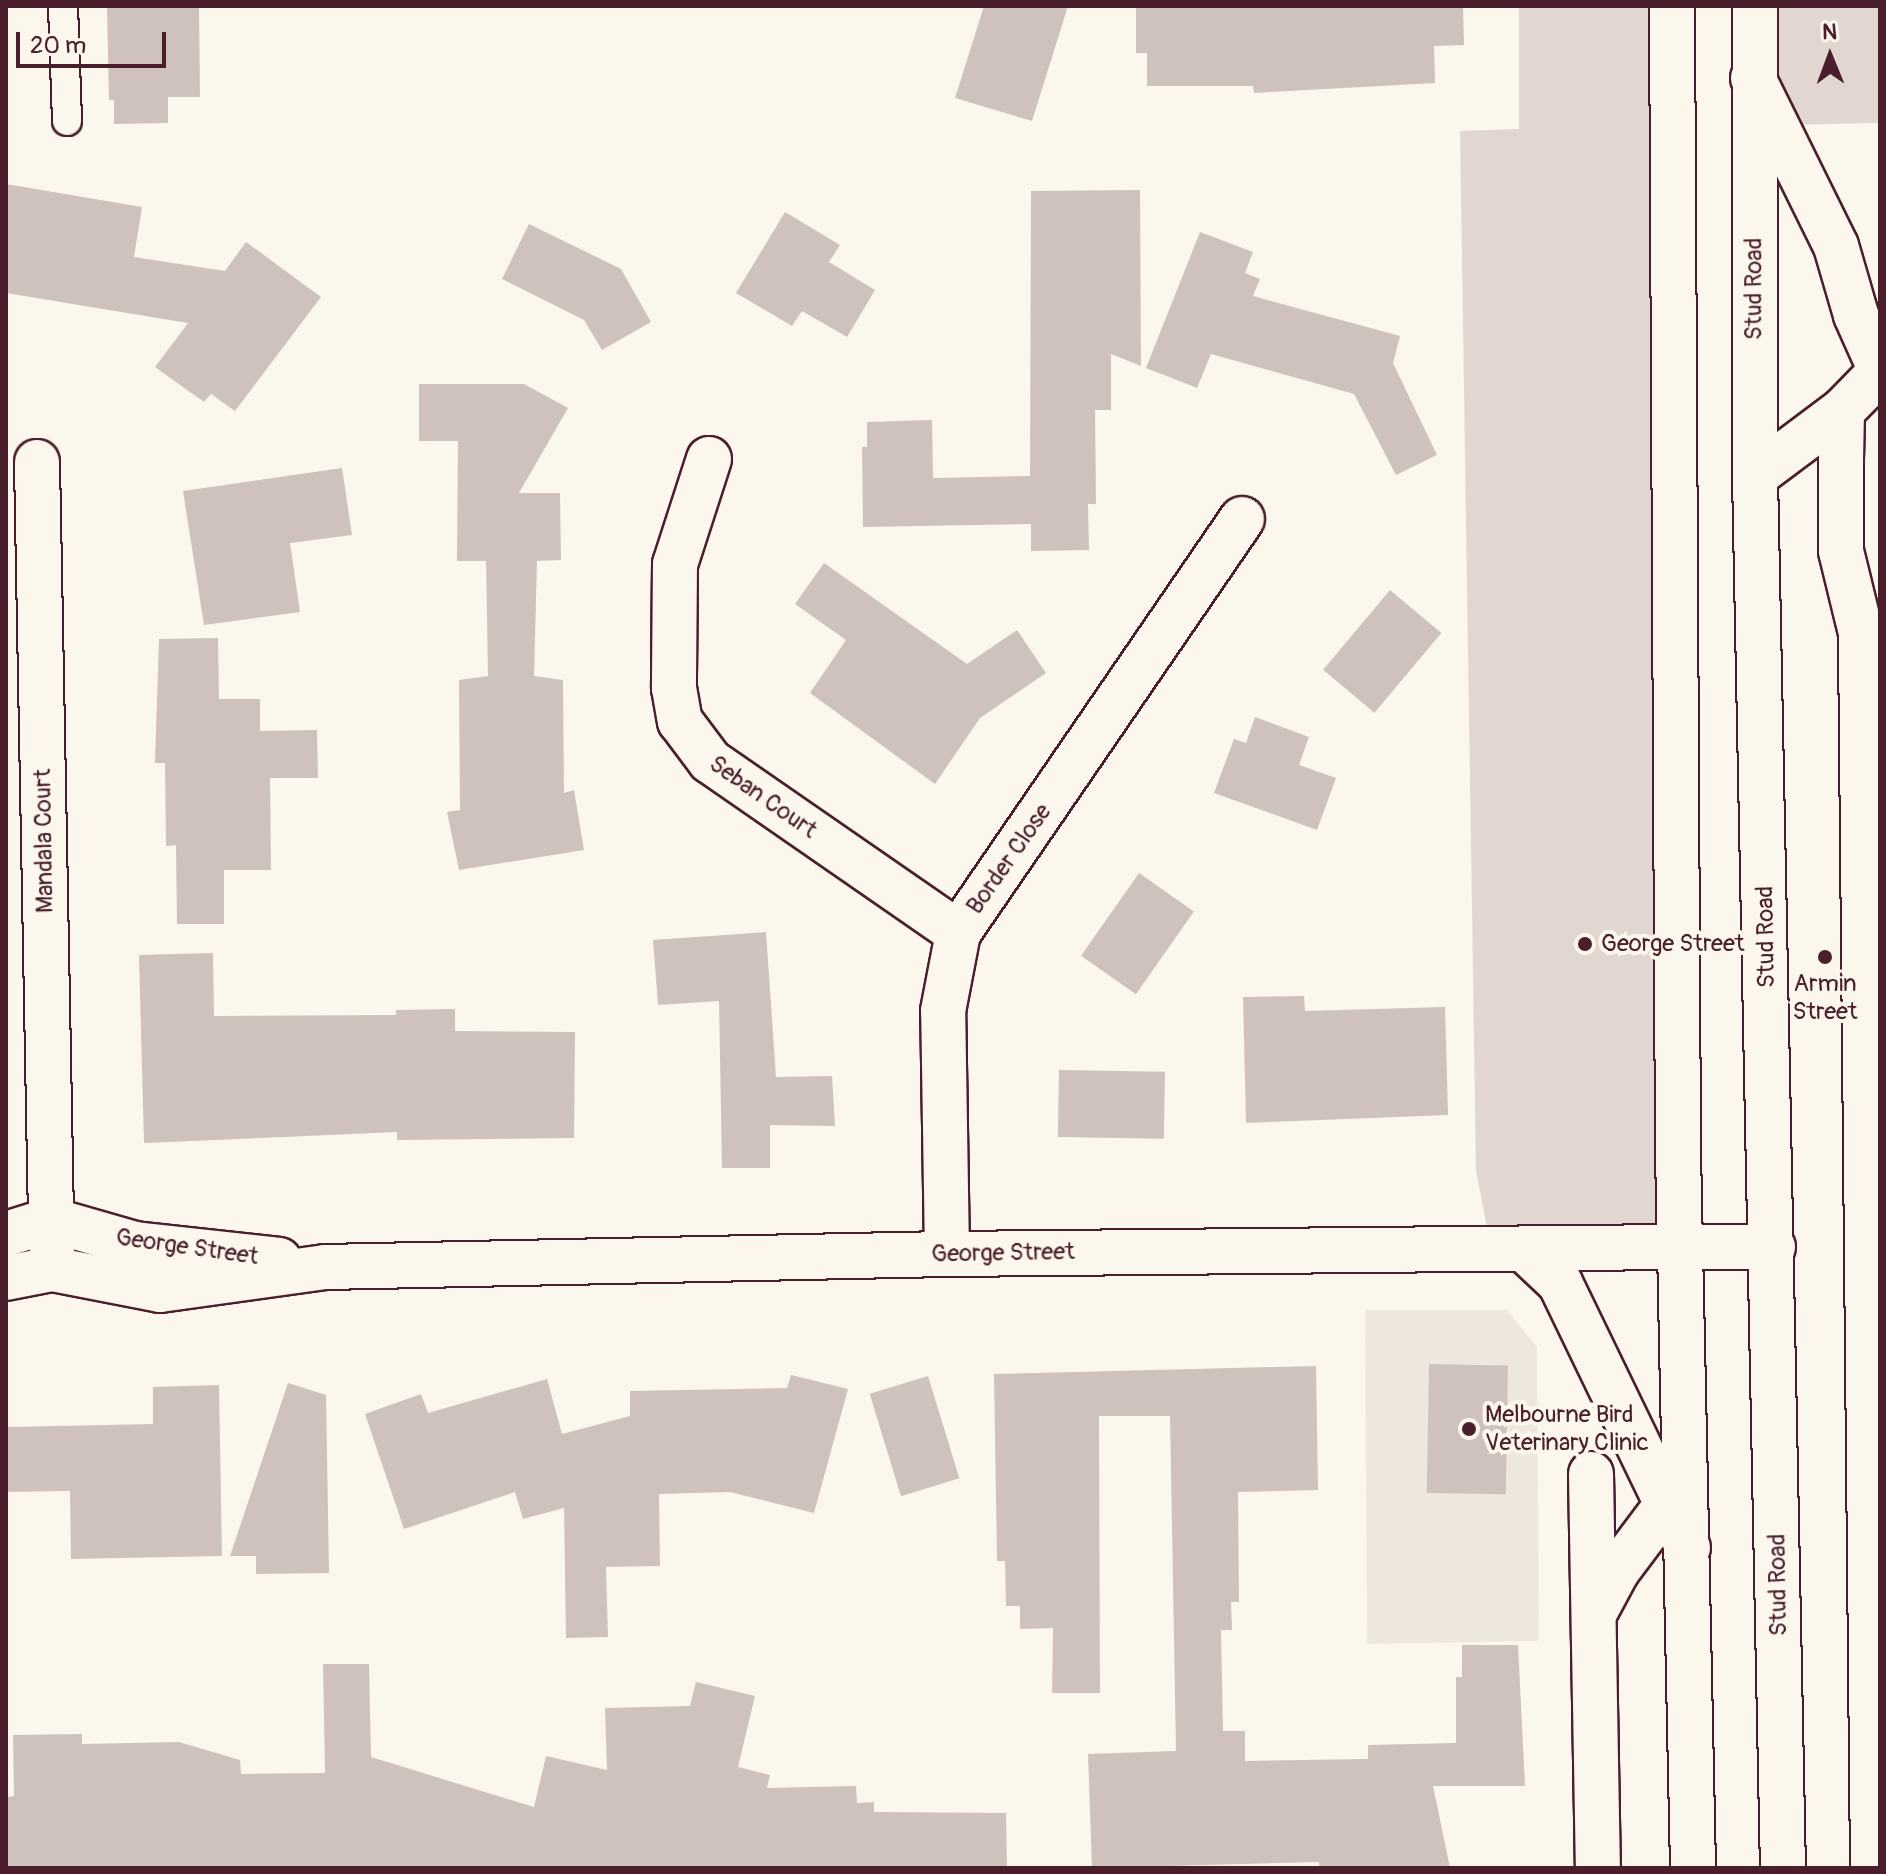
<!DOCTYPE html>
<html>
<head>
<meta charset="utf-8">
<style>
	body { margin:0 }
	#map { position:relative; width:1886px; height:1874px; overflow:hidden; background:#fbf7ec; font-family:Pangolin,sans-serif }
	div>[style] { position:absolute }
	.built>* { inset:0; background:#eee7de }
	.green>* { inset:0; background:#e2d7d0 }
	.building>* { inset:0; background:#cfc2bc; transform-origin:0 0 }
	.roads { filter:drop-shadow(2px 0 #4a1f2b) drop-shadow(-2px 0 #4a1f2b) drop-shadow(0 2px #4a1f2b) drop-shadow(0 -2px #4a1f2b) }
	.service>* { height:28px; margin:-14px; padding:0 14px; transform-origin:14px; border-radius:14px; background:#fbf7ec }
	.minor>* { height:44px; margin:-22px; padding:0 22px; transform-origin:22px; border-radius:22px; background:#fbf7ec }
	.trunk>* { height:44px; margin:-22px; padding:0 22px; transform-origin:22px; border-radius:22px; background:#fbf7ec }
	.dots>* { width:22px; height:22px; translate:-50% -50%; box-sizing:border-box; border:4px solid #fbf7ec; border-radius:50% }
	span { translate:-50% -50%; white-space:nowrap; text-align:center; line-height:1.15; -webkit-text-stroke:8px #fbf7ec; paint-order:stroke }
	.street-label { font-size:24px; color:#4a1f2b }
	.poi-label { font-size:24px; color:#4a1f2b }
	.left { translate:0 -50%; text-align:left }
	.frame { position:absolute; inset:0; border:8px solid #4a1f2b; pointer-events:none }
	.north { position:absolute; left:1790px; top:16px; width:80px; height:80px; -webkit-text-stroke:6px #fbf7ec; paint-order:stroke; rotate:359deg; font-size:22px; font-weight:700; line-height:32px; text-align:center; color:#4a1f2b }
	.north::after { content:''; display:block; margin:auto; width:28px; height:36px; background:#4a1f2b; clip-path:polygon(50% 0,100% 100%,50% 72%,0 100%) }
	.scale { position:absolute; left:16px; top:32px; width:150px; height:36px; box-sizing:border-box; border:4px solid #4a1f2b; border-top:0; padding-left:10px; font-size:24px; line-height:28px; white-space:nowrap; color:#4a1f2b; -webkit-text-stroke:6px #fbf7ec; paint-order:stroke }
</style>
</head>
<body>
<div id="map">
	<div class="built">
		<div style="clip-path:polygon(1365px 1310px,1507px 1310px,1537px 1347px,1539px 1641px,1367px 1644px)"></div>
	</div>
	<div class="green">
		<div style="clip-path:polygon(1519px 6px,1671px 6px,1682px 1247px,1492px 1252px,1476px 1171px,1460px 131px,1519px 129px)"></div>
		<div style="clip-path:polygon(1754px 6px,1880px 6px,1880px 123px,1775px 125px)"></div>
	</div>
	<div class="building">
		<div style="clip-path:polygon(107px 6px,199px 6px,200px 97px,168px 97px,168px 123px,114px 124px,114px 100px,109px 100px)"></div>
		<div style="clip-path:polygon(984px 6px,1068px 6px,1032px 121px,955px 98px)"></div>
		<div style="clip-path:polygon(1136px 6px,1463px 6px,1464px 45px,1434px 46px,1435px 83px,1254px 93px,1253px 86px,1147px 86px,1147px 53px,1136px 53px)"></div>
		<div style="clip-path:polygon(6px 184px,142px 207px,134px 257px,225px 271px,246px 242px,321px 297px,235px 411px,211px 394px,204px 402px,155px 367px,188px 323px,6px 293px)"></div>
		<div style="clip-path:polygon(1140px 190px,1141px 366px,1111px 354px,1111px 410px,1095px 410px,1096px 504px,1088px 504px,1089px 550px,1031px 551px,1031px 524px,863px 527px,862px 447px,867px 447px,867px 422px,932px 420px,933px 478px,1030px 476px,1031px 191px)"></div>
		<div style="clip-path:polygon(785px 212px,840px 245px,829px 262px,875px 290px,847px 337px,802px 311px,792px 326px,736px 293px)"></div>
		<div style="clip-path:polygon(529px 224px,621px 269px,651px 322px,602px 350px,584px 320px,502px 279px)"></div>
		<div style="clip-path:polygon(1200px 232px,1253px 252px,1245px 273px,1260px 279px,1253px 296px,1400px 336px,1393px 363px,1437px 455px,1396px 475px,1354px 394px,1211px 354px,1197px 388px,1146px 368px)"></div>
		<div style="clip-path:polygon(419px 384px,524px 384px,568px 408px,519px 493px,560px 493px,561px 560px,537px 561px,534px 676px,563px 680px,564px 793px,574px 790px,584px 850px,459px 870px,447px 812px,460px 810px,459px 680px,488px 676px,486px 561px,457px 561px,458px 441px,419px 441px)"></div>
		<div style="clip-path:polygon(342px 468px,352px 535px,290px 543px,300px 612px,204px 625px,183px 491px)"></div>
		<div style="clip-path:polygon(824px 563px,967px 664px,1017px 630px,1046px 673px,980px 718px,935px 784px,810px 693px,846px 640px,795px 604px)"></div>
		<div style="left:1390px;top:590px;width:67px;height:104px;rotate:40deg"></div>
		<div style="clip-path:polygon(218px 638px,219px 699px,260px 699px,260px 731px,317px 730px,318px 778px,270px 778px,271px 870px,224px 870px,224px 924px,177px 924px,176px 845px,166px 846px,165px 763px,155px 763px,159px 639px)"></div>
		<div style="clip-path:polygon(1255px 717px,1309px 737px,1299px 765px,1336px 778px,1317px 830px,1214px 793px,1234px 739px,1246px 743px)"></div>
		<div style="left:1139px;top:873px;width:67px;height:101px;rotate:35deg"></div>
		<div style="clip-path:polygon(766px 932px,776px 1077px,832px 1076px,835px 1126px,770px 1125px,770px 1168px,722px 1168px,719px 1001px,658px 1005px,653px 940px)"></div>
		<div style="clip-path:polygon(213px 953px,214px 1016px,396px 1015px,396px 1010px,455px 1009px,455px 1031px,575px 1032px,574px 1138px,397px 1140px,397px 1132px,144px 1143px,139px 955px)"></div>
		<div style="clip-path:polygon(1304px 996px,1305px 1011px,1445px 1007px,1448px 1115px,1246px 1123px,1243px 997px)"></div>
		<div style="left:1059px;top:1070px;width:106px;height:67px;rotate:1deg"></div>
		<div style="left:1429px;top:1364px;width:79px;height:129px;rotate:1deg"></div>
		<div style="clip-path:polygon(1316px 1366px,1318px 1490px,1238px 1492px,1239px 1602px,1231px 1602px,1232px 1630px,1221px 1630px,1223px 1731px,1245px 1731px,1245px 1761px,1368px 1759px,1368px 1745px,1456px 1743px,1456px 1677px,1462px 1677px,1462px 1645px,1518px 1645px,1525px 1786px,1433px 1786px,1450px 1868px,1319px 1868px,1319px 1862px,1092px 1868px,1088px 1754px,1176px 1751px,1170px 1416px,1099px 1416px,1100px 1693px,1052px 1693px,1053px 1628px,1020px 1629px,1020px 1606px,1006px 1606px,1005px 1561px,997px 1561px,994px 1374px)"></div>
		<div style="clip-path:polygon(791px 1375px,848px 1389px,814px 1513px,730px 1492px,659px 1494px,660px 1566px,606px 1567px,608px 1637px,566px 1638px,564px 1508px,523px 1519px,515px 1492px,404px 1529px,365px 1414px,421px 1394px,428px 1413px,547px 1379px,562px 1434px,630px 1416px,630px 1391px,787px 1388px)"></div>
		<div style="left:928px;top:1376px;width:107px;height:61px;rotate:73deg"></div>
		<div style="clip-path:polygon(288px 1383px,326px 1395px,329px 1573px,256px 1574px,256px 1556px,230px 1556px)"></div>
		<div style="clip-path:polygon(219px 1385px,222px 1556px,71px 1559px,70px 1491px,6px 1492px,6px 1427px,153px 1424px,153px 1387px)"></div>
		<div style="clip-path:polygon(323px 1664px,369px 1664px,371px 1757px,534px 1807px,546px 1756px,607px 1770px,605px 1708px,690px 1706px,696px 1682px,755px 1696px,738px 1767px,770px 1775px,767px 1788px,856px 1786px,857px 1803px,874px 1802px,874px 1812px,1006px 1813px,1007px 1868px,6px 1868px,6px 1797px,14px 1796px,13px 1735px,82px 1734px,82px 1744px,179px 1742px,240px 1760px,241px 1774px,325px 1773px)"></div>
	</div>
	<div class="roads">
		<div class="service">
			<div style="left:63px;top:6px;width:115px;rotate:88deg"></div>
		</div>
		<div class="minor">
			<div style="left:1753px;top:78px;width:187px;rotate:63.7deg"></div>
			<div style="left:1836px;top:246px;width:72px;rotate:73.8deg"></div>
			<div style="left:1856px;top:315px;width:59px;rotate:66deg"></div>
			<div style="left:709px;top:459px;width:110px;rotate:107.9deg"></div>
			<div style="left:675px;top:564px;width:124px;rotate:90.5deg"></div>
			<div style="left:674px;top:688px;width:34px;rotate:80deg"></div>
			<div style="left:680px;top:721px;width:50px;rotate:53.1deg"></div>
			<div style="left:710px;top:761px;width:302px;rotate:34.7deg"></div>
			<div style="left:37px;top:462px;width:807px;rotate:88.94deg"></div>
			<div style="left:1755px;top:476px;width:109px;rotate:-36.8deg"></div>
			<div style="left:6px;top:1234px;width:47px;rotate:-17.3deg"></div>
			<div style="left:51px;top:1220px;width:87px;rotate:15.9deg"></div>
			<div style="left:135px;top:1244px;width:145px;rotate:6.3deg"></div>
			<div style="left:1526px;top:1251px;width:47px;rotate:43.3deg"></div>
			<div style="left:1560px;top:1283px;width:294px;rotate:64.2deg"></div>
			<div style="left:947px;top:1254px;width:243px;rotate:-90.9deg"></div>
			<div style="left:943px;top:1011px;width:79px;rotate:-79.1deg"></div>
			<div style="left:958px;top:933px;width:502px;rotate:-55.55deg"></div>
			<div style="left:6px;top:1278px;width:47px;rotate:-11.1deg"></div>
			<div style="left:52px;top:1269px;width:110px;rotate:11deg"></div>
			<div style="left:160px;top:1290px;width:167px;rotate:-7.9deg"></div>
			<div style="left:325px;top:1267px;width:622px;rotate:-1.2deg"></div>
			<div style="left:947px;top:1254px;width:735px;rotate:-0.55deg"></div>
			<div style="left:1591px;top:1474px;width:394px;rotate:89deg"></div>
			<div style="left:1594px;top:1614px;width:49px;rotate:-61.9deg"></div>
			<div style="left:1617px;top:1571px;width:105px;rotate:-53.1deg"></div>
			<div style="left:1873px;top:1868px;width:1235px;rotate:-90.56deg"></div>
			<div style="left:1861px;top:633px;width:84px;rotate:-103.7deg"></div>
			<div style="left:1841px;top:551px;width:91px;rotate:-90deg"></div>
			<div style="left:1841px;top:460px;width:49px;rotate:-88.8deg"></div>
			<div style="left:1842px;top:411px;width:54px;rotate:-45.7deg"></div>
		</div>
		<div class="trunk">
			<div style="left:1672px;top:6px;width:1146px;rotate:89.7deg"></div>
			<div style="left:1678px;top:1152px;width:716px;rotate:88.8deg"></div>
			<div style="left:1755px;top:6px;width:470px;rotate:90deg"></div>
			<div style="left:1755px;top:476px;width:1392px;rotate:88.85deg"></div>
			<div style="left:1682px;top:1247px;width:91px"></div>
		</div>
	</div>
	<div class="dots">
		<div style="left:1585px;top:944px;background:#4a1f2b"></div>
		<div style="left:1825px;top:957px;background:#4a1f2b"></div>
		<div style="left:1469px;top:1429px;background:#4a1f2b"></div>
	</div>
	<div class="street-label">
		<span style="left:1754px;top:289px;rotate:-90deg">Stud Road</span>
		<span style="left:763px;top:797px;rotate:35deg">Seban Court</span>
		<span style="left:44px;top:841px;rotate:-91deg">Mandala Court</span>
		<span style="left:1009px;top:859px;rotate:-55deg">Border Close</span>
		<span style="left:1766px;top:937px;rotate:-91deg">Stud Road</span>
		<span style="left:187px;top:1247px;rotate:8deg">George Street</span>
		<span style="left:1003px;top:1253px;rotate:-1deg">George Street</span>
		<span style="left:1778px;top:1585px;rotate:-91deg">Stud Road</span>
	</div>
	<div class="poi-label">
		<span class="left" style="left:1601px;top:944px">George Street</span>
		<span style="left:1825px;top:998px">Armin<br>Street</span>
		<span class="left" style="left:1485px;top:1429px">Melbourne Bird<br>Veterinary Clinic</span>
	</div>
	<div class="frame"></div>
	<div class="north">N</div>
	<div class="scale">20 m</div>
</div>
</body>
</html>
